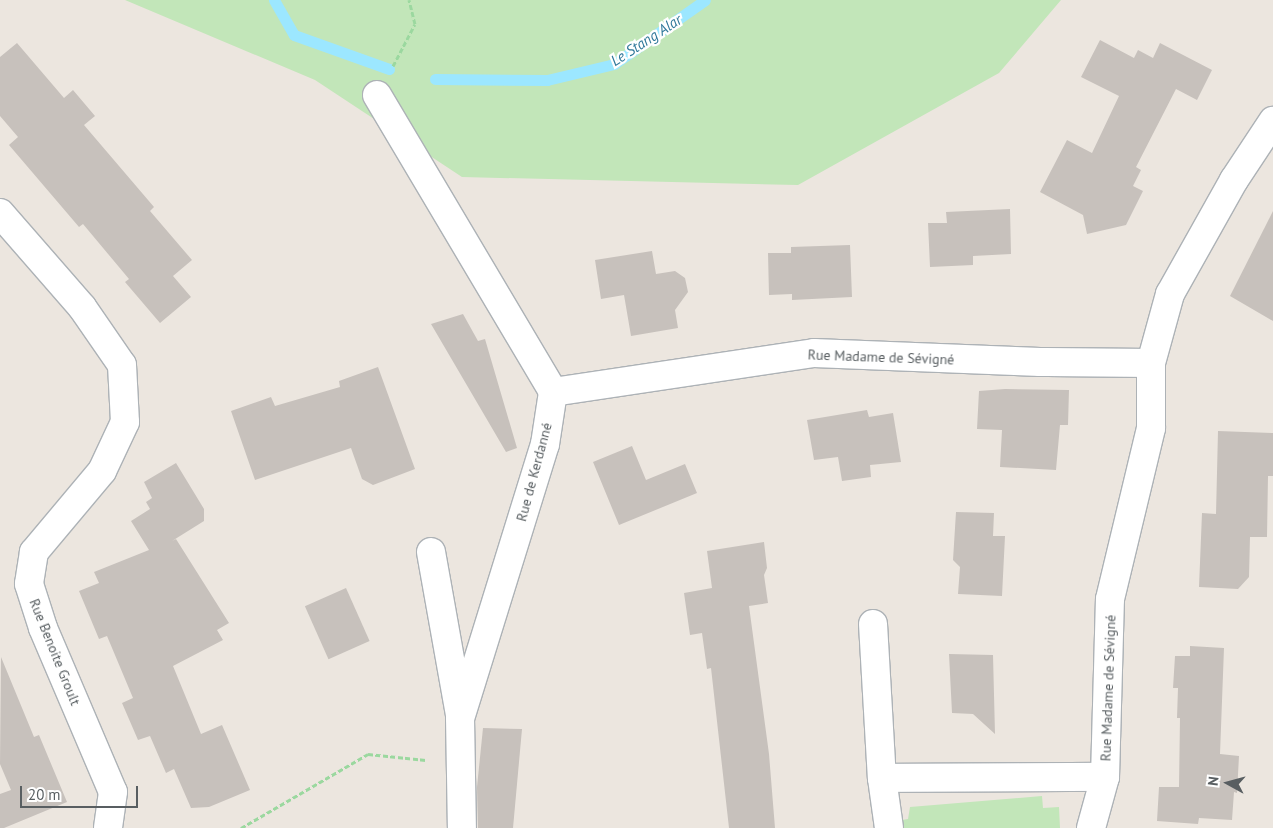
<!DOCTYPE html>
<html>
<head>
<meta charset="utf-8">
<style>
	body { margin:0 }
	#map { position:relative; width:1273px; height:828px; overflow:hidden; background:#ece6df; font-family:"PT Sans",sans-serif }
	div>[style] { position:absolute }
	.green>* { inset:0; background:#c2e6b9 }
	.stream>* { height:11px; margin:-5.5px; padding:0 5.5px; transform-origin:5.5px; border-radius:5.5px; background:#9ce7ff }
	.building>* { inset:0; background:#c7c1bc; transform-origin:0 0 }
	.path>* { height:3px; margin-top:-1.5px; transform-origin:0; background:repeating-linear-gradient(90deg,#9bd89f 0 5px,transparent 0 7.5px) }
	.roads { filter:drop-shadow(1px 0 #adb2b6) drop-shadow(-1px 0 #adb2b6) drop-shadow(0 1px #adb2b6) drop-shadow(0 -1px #adb2b6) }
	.minor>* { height:28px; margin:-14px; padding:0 14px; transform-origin:14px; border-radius:14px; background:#fff }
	span { translate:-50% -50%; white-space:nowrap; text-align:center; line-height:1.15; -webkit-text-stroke:4.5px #fff; paint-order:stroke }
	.street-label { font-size:14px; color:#585e61 }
	.water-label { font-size:15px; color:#2f789a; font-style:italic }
	.north { position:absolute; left:1203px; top:758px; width:50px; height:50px; -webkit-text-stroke:4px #fff; paint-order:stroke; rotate:277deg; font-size:14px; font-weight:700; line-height:20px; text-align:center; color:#585e61 }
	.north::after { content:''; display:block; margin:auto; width:18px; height:22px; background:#585e61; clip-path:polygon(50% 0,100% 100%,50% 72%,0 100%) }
	.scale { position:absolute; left:20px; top:786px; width:118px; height:22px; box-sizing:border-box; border:2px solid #585e61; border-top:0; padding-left:6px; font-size:15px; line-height:18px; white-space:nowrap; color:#585e61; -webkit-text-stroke:4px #fff; paint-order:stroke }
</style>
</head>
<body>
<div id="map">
	<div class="green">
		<div style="clip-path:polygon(125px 0,1061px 0,999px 73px,798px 185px,462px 177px,315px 80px)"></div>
		<div style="clip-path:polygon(1042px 796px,1043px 808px,1059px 807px,1060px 828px,897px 828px,896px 821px,908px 819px,910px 807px)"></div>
	</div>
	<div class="stream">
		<div style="left:274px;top:0;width:40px;rotate:60.3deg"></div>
		<div style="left:294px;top:35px;width:101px;rotate:19.7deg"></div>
		<div style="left:435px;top:79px;width:112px;rotate:0.5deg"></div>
		<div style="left:547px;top:80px;width:69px;rotate:-13.4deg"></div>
		<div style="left:614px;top:64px;width:111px;rotate:-35.1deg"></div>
	</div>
	<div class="building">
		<div style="clip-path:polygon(1100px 40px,1134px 58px,1138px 50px,1153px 58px,1160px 43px,1212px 70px,1197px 100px,1176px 89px,1136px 167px,1141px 170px,1133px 186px,1143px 191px,1126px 225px,1087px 234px,1083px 215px,1040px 192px,1067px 140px,1092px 153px,1119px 96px,1081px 77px)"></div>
		<div style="clip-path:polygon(17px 43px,64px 98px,73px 90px,95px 116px,84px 125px,154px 207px,150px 211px,192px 260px,173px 276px,191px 297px,160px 323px,125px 282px,129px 279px,83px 224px,79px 227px,9px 145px,18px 137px,0 116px,0 57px)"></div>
		<div style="clip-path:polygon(1010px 209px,1011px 254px,973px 256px,973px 265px,930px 267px,928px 223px,947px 223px,946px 212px)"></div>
		<div style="clip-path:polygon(1273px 211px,1273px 321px,1230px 296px)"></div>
		<div style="clip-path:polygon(850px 245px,852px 297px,792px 300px,792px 294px,769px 295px,768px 253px,791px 253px,791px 247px)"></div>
		<div style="clip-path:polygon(652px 251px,656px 274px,675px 271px,685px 278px,688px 292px,675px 310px,678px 328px,631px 336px,624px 295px,601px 299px,595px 260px)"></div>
		<div style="clip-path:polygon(463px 314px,478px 341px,485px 339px,517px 448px,506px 452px,431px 324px)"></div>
		<div style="clip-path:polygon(378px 367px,415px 469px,373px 485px,362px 479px,351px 448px,255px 480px,231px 411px,271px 397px,275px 406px,340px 387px,339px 381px)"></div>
		<div style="clip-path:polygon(1005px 389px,1069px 390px,1068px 425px,1060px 425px,1056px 470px,1000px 467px,1002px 430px,977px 429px,979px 391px)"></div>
		<div style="clip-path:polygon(867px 410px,869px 417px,893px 413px,901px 462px,870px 465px,871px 477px,842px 481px,838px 457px,814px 460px,807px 420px)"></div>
		<div style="clip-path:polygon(1218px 431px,1273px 433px,1273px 476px,1268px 476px,1267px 537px,1250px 537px,1249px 577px,1238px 589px,1199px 587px,1202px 513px,1216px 514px)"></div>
		<div style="clip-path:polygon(632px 446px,646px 480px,685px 464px,697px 493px,619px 525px,593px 462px)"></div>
		<div style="clip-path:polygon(176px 463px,204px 509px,204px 521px,172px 541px,176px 539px,229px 623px,217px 630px,223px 640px,173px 666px,201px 734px,222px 725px,250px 790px,209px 807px,191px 808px,174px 769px,166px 773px,150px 736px,138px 740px,122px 703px,133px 698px,107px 636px,99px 639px,79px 591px,99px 583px,94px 572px,149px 550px,131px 521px,150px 509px,146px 502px,152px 498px,144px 482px)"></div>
		<div style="clip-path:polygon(956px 512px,994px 513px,993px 536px,1005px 536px,1002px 596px,958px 594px,960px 567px,953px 560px)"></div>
		<div style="clip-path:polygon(764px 542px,767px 568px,764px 575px,768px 603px,749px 606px,769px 754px,775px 828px,729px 828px,711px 668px,707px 669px,702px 633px,690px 635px,684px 593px,712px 588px,707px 551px)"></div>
		<div style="left:346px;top:588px;width:58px;height:45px;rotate:66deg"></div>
		<div style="clip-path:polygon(1190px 646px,1224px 648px,1220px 754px,1239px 756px,1237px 793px,1234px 792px,1232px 820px,1199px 818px,1198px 824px,1157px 821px,1159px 787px,1179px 787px,1180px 718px,1177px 718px,1178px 688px,1173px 688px,1175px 656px,1190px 656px)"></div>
		<div style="clip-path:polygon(949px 654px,993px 655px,995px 734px,973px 714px,952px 713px)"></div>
		<div style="clip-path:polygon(1px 657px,34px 737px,39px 735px,67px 802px,4px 828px,0 828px,0 794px,11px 790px,0 764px)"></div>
		<div style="clip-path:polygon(483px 728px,522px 729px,513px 828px,478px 828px,477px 787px)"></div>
	</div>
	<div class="path">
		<div style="left:393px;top:66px;width:47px;rotate:-62.4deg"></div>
		<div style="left:415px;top:24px;width:25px;rotate:-104deg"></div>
		<div style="left:241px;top:828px;width:147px;rotate:-30.2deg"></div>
		<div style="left:368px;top:754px;width:58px;rotate:5.9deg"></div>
	</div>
	<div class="roads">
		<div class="minor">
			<div style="left:377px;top:95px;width:345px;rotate:59.3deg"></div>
			<div style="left:553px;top:392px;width:53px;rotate:98.7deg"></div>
			<div style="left:545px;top:444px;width:287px;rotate:107.2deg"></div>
			<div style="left:460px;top:718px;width:110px;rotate:89deg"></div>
			<div style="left:0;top:213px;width:125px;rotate:48.9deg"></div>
			<div style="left:82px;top:307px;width:70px;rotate:55.4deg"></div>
			<div style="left:122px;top:365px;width:57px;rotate:87deg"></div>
			<div style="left:125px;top:422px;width:54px;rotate:115.1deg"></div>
			<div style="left:102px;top:471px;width:106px;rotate:130deg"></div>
			<div style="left:34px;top:552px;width:32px;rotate:99deg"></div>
			<div style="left:29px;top:584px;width:46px;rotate:72.3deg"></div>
			<div style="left:43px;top:628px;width:178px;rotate:66.9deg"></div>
			<div style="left:113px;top:792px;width:36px;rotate:98deg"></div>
			<div style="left:553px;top:392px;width:264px;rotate:-8.5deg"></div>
			<div style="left:814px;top:353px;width:226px;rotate:2.3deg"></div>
			<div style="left:1040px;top:362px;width:111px;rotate:0.5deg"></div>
			<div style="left:431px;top:552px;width:165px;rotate:79.9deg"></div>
			<div style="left:873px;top:624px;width:154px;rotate:86.7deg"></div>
			<div style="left:889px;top:828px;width:50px;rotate:-98deg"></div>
			<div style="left:882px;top:778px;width:223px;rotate:-0.3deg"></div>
			<div style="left:1091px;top:828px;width:53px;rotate:-74.6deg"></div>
			<div style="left:1105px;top:777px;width:178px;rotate:-88.4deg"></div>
			<div style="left:1110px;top:599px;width:176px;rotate:-76.5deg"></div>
			<div style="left:1151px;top:428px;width:65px;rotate:-90deg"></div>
			<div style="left:1151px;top:363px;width:72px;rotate:-74.6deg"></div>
			<div style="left:1170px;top:294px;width:131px;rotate:-60.7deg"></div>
			<div style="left:1234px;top:180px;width:71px;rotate:-56.5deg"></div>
		</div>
	</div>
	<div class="street-label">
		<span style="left:881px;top:357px;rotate:2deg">Rue Madame de Sévigné</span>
		<span style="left:534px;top:472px;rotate:-75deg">Rue de Kerdanné</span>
		<span style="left:55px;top:652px;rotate:68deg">Rue Benoite Groult</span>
		<span style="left:1108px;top:688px;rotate:-88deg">Rue Madame de Sévigné</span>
	</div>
	<div class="water-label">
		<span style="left:646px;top:40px;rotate:-33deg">Le Stang Alar</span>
	</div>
	<div class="north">N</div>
	<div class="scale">20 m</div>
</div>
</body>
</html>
